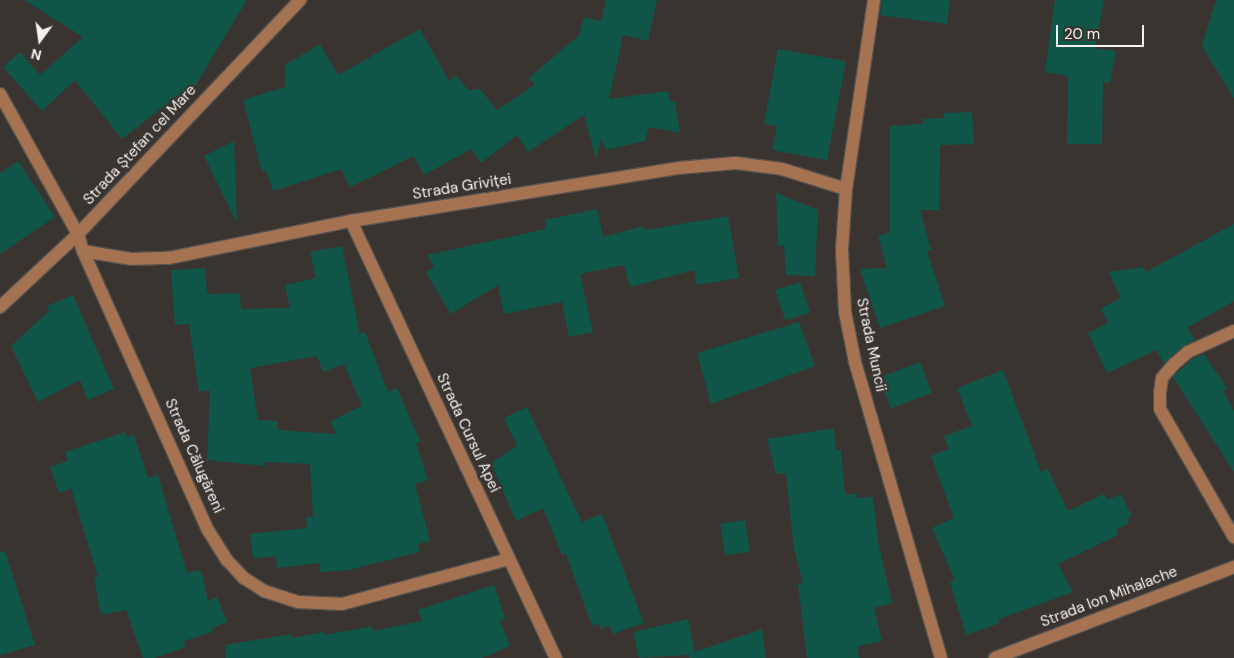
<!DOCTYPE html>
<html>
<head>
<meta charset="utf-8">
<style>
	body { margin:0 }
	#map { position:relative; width:1234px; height:658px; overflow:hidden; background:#393430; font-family:"DM Sans",sans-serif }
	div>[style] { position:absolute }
	.building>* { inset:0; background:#0f5648; transform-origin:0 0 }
	.roads { filter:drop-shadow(1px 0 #57524f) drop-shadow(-1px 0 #57524f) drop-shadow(0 1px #57524f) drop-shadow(0 -1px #57524f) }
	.minor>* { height:12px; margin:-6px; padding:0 6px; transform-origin:6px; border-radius:6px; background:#a57351 }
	span { translate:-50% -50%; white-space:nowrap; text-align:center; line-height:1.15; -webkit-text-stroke:5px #393430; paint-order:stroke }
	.street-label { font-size:15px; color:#f5f1ef }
	.north { position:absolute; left:15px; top:15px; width:50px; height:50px; -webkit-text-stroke:4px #393430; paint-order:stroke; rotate:194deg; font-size:14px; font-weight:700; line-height:20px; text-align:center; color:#f5f1ef }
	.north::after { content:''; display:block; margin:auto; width:18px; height:22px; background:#f5f1ef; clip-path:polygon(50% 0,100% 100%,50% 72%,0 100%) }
	.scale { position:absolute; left:1056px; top:25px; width:88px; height:22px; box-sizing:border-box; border:2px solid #f5f1ef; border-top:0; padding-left:6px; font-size:15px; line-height:18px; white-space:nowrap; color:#f5f1ef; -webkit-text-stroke:4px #393430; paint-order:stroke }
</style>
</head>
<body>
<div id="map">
	<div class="building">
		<div style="clip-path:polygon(24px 0,247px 0,186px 101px,177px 96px,122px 139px,75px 80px,42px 111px,3px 67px,20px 52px,40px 75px,83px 37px)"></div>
		<div style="clip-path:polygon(606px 0,657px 0,648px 41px,623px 35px,609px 99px,668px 91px,670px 102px,675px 101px,680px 133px,649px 127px,645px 141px,606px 150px,601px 138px,596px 159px,584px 115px,528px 152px,517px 135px,481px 163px,471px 149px,424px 175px,414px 156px,350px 187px,341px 169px,273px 191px,266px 170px,262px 172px,243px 100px,285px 87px,285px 65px,320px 44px,338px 75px,420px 29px,449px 81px,456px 75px,468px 90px,480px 89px,497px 110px,535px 85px,529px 78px,579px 35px,584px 17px,601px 21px)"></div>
		<div style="clip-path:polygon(882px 0,950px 0,947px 24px,880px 15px)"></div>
		<div style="clip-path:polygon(1055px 0,1104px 0,1095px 48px,1116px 51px,1110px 83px,1103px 82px,1102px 144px,1067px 144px,1068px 76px,1045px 72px)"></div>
		<div style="clip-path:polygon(1216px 0,1234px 0,1234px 98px,1202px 46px)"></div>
		<div style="clip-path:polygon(778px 49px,846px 61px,827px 160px,772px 150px,777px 126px,764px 124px)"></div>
		<div style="clip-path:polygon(972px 112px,974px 144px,940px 145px,939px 210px,920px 210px,931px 250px,927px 251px,945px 306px,880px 328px,860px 269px,887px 268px,878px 236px,890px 232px,890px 126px,923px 124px,923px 119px,944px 118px,944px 113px)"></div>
		<div style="clip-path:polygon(234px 141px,237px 223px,204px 156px)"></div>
		<div style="clip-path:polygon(18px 161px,55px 217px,0 254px,0 173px)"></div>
		<div style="clip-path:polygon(776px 193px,818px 210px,815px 276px,786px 275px,784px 245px,778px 246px)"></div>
		<div style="clip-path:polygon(597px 209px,603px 237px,644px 226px,645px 230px,728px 216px,739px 278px,697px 285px,694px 270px,630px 287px,624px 265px,580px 274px,593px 332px,569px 337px,562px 302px,504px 314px,498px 285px,451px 314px,426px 272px,434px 267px,427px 255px,546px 229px,545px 220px)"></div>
		<div style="clip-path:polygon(1234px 224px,1234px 301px,1187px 328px,1195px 340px,1183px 346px,1164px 363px,1156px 350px,1107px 373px,1088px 333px,1108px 323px,1101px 308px,1121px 298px,1109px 272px,1143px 267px,1146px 272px)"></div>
		<div style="clip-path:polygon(evenodd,342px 246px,360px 334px,365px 332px,388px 392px,397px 388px,420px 441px,416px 443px,428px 480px,415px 484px,430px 541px,418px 544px,420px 552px,349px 570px,320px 572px,320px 563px,277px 568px,276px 556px,253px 559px,250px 534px,307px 528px,306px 517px,313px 517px,310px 464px,265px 462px,265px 466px,207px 460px,210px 390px,199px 392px,189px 324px,175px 325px,171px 270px,205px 268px,207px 294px,240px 293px,241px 309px,290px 308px,285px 285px,316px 278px,310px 252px,342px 246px,317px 356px,323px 372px,344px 364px,362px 406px,330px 421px,336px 434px,278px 430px,278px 421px,258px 420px,250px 368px,317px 356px)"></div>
		<div style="left:800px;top:282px;width:32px;height:26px;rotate:72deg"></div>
		<div style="clip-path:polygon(73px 295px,114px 389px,88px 400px,80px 380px,38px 402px,11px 346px,49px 311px,47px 306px)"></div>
		<div style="clip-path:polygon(799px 322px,815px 366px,711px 404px,697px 353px)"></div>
		<div style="clip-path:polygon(1204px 354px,1227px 388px,1223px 391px,1234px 411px,1234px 472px,1173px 377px,1192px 359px)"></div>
		<div style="left:920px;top:362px;width:33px;height:44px;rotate:69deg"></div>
		<div style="clip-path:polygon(1003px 370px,1041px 472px,1048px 469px,1068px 511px,1104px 494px,1107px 500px,1121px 494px,1132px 516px,1127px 518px,1129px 523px,1116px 530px,1118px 535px,1058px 564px,1073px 592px,999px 619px,1000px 623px,966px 635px,950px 582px,955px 580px,932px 528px,954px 518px,931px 456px,949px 449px,944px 436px,972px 426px,957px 388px)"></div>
		<div style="clip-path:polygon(527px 407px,582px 522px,602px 514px,644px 623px,613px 634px,609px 625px,601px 629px,599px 623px,592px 626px,566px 554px,562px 555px,543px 508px,516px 521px,491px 463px,517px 446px,504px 418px)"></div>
		<div style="clip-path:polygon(834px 428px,836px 450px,841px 450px,845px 495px,857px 494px,857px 498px,873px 497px,878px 541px,892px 603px,874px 608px,882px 641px,857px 647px,859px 658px,807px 658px,798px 584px,803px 583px,794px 549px,786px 473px,776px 474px,767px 439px)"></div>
		<div style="clip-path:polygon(125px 432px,127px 437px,134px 435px,148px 478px,158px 475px,187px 573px,201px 570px,208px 601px,217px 597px,227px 622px,212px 628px,213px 632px,184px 641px,186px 647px,155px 658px,143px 658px,126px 610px,101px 615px,94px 578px,98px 577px,71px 488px,59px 493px,50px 467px,68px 461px,65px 452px)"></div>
		<div style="left:745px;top:520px;width:32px;height:25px;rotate:81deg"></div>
		<div style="clip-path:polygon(5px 551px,35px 645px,0 655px,0 552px)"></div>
		<div style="clip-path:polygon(494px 585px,505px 619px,500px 621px,510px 646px,482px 658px,226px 658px,225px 645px,291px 634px,292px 638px,325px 632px,325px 635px,372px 626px,373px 631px,422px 621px,418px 610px)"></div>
		<div style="clip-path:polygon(688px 619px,695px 652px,762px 629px,766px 658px,689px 658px,689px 655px,639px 658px,633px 632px)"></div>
	</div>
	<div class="roads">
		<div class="minor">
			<div style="left:874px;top:0;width:191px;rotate:98.4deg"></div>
			<div style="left:846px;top:189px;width:61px;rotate:93.8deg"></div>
			<div style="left:842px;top:250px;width:62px;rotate:87.2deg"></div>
			<div style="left:845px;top:312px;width:51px;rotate:78.7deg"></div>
			<div style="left:855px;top:362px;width:308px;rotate:73.8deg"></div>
			<div style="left:0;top:94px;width:160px;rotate:60.9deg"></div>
			<div style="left:78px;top:234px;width:18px;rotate:74deg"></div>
			<div style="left:83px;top:251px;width:306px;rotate:65.9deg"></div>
			<div style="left:208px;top:530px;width:36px;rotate:58deg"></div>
			<div style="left:227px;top:560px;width:25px;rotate:47deg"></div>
			<div style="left:244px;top:578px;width:24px;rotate:33deg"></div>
			<div style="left:264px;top:591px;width:36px;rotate:18deg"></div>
			<div style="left:298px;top:602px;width:44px;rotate:2.6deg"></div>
			<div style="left:342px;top:604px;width:173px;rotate:-15.1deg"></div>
			<div style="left:351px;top:221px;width:483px;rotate:64.9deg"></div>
			<div style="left:83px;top:251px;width:50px;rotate:9.3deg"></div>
			<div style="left:132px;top:259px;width:37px;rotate:-2deg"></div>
			<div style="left:169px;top:258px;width:186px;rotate:-11.5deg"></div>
			<div style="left:351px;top:221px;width:331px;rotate:-9.2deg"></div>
			<div style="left:678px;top:168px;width:58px;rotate:-4.9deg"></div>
			<div style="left:736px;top:163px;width:46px;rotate:7.4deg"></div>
			<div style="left:782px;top:169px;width:67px;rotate:17.4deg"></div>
			<div style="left:0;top:307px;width:107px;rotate:-43.1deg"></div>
			<div style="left:78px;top:234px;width:323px;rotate:-46.5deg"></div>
			<div style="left:1234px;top:331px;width:51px;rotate:155.5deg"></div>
			<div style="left:1188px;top:352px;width:18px;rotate:139deg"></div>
			<div style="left:1174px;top:364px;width:18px;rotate:131deg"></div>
			<div style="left:1162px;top:378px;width:14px;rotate:98deg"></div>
			<div style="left:1160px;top:392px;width:17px;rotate:90deg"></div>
			<div style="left:1160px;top:409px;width:148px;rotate:60deg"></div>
			<div style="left:995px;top:658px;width:256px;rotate:-20.8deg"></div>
		</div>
	</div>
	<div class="street-label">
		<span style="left:140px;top:145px;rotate:-47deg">Strada Ștefan cel Mare</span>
		<span style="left:462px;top:187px;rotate:-9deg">Strada Griviței</span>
		<span style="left:871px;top:345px;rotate:78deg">Strada Muncii</span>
		<span style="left:468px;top:433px;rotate:65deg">Strada Cursul Apei</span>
		<span style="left:194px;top:456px;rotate:66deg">Strada Călugăreni</span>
		<span style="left:1109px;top:597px;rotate:-21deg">Strada Ion Mihalache</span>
	</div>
	<div class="north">N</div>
	<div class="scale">20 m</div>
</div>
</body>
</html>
